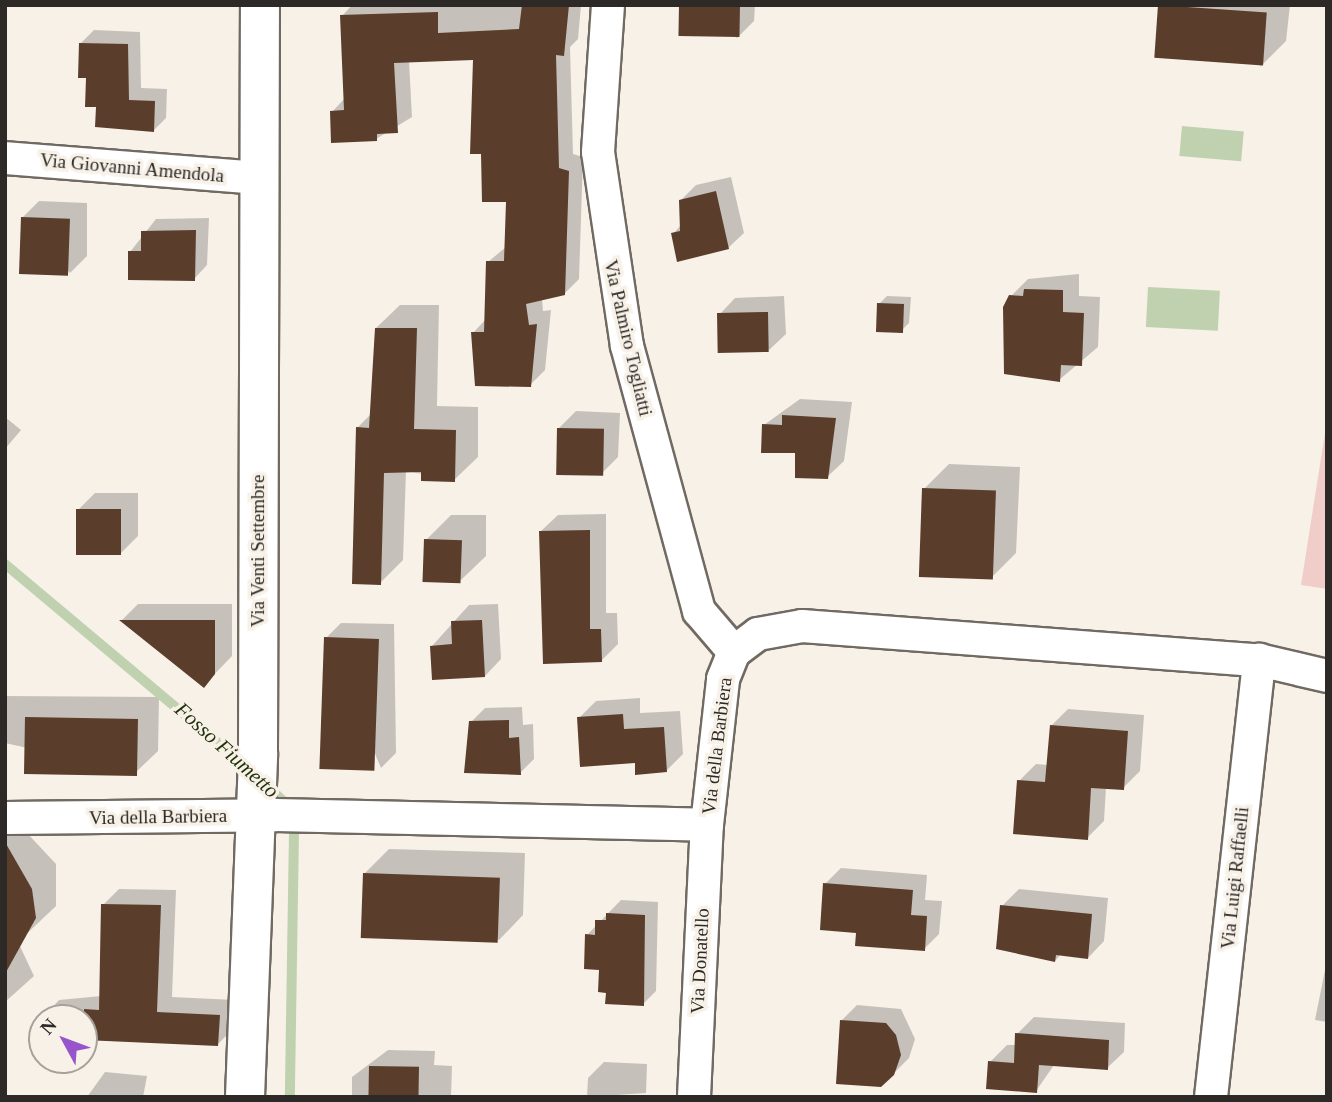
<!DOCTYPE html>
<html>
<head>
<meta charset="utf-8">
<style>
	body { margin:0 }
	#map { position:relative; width:1332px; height:1102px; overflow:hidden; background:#f7f1e8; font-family:"Times New Roman",serif }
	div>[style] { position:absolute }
	.green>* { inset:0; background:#f1cdc9 }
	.water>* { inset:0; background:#c0d1af; transform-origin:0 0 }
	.shadow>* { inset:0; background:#0003 }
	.stream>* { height:10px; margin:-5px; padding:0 5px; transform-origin:5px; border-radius:5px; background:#c0d1af }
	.building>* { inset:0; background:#5a3d2b; transform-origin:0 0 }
	.roads { filter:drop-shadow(2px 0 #706a62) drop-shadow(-2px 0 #706a62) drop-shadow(0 2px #706a62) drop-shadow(0 -2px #706a62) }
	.street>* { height:32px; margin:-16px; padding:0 16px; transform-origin:16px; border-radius:16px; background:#fff }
	.secondary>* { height:38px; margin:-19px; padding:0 19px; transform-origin:19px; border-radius:19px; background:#fff }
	span { translate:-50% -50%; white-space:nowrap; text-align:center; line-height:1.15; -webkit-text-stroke:7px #f7f1e8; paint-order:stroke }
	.street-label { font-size:19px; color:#2c2926 }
	.water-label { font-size:21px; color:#1f2f08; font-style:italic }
	.frame { position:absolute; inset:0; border:7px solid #2c2926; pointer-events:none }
	.north { position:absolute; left:28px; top:1004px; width:70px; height:70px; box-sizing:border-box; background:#f7f1e8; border:2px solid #a6a19a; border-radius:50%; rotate:311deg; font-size:19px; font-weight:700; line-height:28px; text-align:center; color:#2c2926 }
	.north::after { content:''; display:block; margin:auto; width:24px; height:32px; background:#9855cb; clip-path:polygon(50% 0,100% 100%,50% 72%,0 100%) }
</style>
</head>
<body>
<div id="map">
	<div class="green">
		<div style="clip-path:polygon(1327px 420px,1327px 589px,1301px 585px)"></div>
	</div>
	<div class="water">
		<div style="left:1182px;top:126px;width:62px;height:30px;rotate:5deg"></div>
		<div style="left:1148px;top:287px;width:72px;height:40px;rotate:3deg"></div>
	</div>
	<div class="shadow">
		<div style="clip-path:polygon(352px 5px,581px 5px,578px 39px,570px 47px,573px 154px,583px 157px,579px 279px,564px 294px,542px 299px,543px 311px,551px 310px,545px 370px,530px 385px,473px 333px,486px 319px,488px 262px,506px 247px,508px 200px,483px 152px,475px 58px,409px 61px,412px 117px,376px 139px,332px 112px,345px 98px,342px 16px)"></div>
		<div style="clip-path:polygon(681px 5px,755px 5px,754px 21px,737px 38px)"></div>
		<div style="clip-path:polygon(1159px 5px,1290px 5px,1286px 41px,1261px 66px)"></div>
		<div style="clip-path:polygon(94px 30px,140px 32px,141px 88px,167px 89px,166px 118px,153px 131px,98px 105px,81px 43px)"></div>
		<div style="clip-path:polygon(731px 177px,744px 233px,728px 248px,673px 234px,681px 225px,681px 200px,696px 185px)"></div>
		<div style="clip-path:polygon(39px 201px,87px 203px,87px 256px,70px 273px,22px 218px)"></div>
		<div style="clip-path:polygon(209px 218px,207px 265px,194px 279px,130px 252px,156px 219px)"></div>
		<div style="clip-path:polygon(1079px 274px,1079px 296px,1100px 297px,1098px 347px,1059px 380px,1011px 296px,1028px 279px)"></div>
		<div style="clip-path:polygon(784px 296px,786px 334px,769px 350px,719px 315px,735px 298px)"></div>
		<div style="clip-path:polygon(887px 296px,911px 297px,909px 323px,901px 331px,879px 304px)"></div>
		<div style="clip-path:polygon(400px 305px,439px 305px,437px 406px,478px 407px,478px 457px,454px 480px,406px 471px,403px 560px,380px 583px,357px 428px,371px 414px,376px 328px)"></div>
		<div style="clip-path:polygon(800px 399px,852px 402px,844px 461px,827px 477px,764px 425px)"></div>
		<div style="clip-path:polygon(576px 411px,620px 413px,618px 457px,601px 474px,559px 428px)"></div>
		<div style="clip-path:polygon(5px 417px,21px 430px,5px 449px)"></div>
		<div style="clip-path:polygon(949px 464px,1020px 467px,1016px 553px,991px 578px,922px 528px,924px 489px)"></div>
		<div style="clip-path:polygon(95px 493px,138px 493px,138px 536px,121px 553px,78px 510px)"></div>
		<div style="clip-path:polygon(606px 514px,606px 613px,617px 613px,618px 644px,601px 661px,541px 531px,558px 515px)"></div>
		<div style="clip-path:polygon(451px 515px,486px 515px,486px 556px,461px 580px,426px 540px)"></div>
		<div style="clip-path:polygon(138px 604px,232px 604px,232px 656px,204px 685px,122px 620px)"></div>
		<div style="clip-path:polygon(498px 604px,501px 659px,485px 676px,432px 646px,469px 605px)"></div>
		<div style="clip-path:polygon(341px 623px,394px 624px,396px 753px,381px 768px,326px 638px)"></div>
		<div style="clip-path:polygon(5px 696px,159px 697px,158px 751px,136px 772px,5px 743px)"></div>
		<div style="clip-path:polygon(640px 698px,640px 713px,680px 711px,683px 754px,666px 771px,636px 761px,579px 718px,596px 701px)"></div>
		<div style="clip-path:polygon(522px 707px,523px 725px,533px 724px,534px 759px,520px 773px,471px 722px,485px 708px)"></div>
		<div style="clip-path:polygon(1068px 709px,1144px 715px,1140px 771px,1123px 788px,1106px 787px,1104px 821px,1087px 838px,1019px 781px,1036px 764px,1048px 765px,1051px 726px)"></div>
		<div style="clip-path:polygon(5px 830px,27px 833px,56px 864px,56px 906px,18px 942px,34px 976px,5px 1002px)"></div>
		<div style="clip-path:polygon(389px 849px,525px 853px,523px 915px,499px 940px,364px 874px)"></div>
		<div style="clip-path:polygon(841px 868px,927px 875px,925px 900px,942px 901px,939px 934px,924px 949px,858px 932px,825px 884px)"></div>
		<div style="clip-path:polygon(119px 889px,176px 890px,172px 997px,235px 1000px,233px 1029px,218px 1044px,84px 1038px,84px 1018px,43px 1018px,59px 1000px,101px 996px,103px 905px)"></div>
		<div style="clip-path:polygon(1019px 889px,1108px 898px,1104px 941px,1088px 958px,1061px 954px,1055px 961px,1002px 906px)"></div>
		<div style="clip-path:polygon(621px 900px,658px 902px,656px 991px,643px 1004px,608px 991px,587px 935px)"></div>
		<div style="clip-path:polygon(1327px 960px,1327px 1022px,1315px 1020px)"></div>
		<div style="clip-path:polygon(857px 1005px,901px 1009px,915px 1039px,909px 1058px,893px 1074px,842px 1020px)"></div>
		<div style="clip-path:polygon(1034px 1017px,1125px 1023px,1124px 1052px,1107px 1068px,1054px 1065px,1036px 1091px,990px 1062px,1007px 1045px,1016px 1045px,1017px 1034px)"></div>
		<div style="clip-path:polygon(388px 1050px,435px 1051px,434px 1065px,452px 1066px,451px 1097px,352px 1097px,352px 1077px)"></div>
		<div style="clip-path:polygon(604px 1062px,647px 1064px,646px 1093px,587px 1097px,588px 1078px)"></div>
		<div style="clip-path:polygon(105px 1072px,147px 1076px,143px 1097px,87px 1097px)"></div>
	</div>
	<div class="stream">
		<div style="left:5px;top:564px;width:317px;rotate:40deg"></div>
		<div style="left:265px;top:784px;width:25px;rotate:43deg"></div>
		<div style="left:283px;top:801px;width:32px;rotate:70deg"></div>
		<div style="left:294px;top:831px;width:266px;rotate:90.9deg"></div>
	</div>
	<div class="building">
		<div style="clip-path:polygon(522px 5px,569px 5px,564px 56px,556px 55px,559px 168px,569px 171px,565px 295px,526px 304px,529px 325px,537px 324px,531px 387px,475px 386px,471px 332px,484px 332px,486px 261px,504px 261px,506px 202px,482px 202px,481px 154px,470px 154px,473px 60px,394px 63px,398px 133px,377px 134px,377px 141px,331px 143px,330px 111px,344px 110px,340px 15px,438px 12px,438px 33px,519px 29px)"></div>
		<div style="left:679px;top:5px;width:61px;height:31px;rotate:1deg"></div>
		<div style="left:1158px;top:5px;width:109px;height:53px;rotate:4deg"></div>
		<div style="clip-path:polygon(79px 43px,128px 44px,129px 100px,155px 101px,154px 132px,95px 127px,96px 107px,85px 107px,86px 78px,78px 78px)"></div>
		<div style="clip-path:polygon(716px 191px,729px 249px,677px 262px,671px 233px,680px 231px,679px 200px)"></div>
		<div style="left:21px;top:217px;width:49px;height:57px;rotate:2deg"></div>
		<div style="clip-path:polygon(196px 230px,195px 281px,128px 280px,128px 251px,141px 251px,141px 231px)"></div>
		<div style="clip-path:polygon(1024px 289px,1063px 290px,1063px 312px,1084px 313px,1082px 366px,1061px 365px,1060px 382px,1004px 374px,1003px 307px,1009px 295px,1023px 296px)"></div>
		<div style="left:877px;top:303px;width:27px;height:29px;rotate:2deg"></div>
		<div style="left:768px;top:312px;width:40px;height:51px;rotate:89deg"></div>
		<div style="clip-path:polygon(375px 328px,417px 328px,414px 429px,456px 430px,455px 482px,421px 481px,421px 472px,384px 473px,381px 585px,352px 584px,356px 427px,369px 428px)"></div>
		<div style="clip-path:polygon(782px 415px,836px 418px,828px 479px,795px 478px,795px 453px,761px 453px,762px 424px,782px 425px)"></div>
		<div style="left:557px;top:428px;width:47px;height:47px;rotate:1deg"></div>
		<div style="left:922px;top:488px;width:74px;height:89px;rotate:2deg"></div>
		<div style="left:76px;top:509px;width:45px;height:46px"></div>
		<div style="clip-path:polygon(590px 530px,590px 629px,601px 629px,602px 662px,543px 664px,539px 531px)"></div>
		<div style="left:424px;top:539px;width:38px;height:43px;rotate:2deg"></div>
		<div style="clip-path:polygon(119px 620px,215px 620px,215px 674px,204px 688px)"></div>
		<div style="clip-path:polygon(482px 620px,485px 677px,432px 680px,430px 646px,452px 644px,451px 621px)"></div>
		<div style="left:324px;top:637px;width:55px;height:132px;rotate:2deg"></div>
		<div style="clip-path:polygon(623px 714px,624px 729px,664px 727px,667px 772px,635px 775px,635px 763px,580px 767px,577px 717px)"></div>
		<div style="left:25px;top:717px;width:113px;height:57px;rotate:1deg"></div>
		<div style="clip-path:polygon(509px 720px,509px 738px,519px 737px,521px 775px,464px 773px,469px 721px)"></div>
		<div style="clip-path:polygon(1050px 725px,1128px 731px,1124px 790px,1091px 788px,1088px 840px,1013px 834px,1017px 780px,1045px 782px)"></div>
		<div style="clip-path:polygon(5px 842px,32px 889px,36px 918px,5px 974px)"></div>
		<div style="left:363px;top:873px;width:137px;height:65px;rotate:2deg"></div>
		<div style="clip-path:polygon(823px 883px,913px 890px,911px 915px,927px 916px,925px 951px,855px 946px,856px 933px,820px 930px)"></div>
		<div style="clip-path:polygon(101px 904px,161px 905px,157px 1012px,220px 1015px,218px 1046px,84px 1040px,84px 1009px,99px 1010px)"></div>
		<div style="clip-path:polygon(1000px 905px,1092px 914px,1088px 959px,1056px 955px,1055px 962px,996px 949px)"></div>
		<div style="clip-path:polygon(606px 913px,645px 915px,644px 1006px,605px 1004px,606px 993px,598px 992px,599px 970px,584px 969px,585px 934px,595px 935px,595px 920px,606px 920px)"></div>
		<div style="clip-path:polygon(840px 1020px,886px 1023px,896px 1035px,901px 1055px,894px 1075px,881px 1087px,836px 1084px)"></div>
		<div style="clip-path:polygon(1015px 1033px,1109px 1040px,1108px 1070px,1039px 1065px,1037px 1093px,986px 1089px,988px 1061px,1014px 1063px)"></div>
		<div style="left:369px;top:1066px;width:50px;height:31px;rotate:1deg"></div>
	</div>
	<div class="roads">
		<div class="street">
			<div style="left:608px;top:5px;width:147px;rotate:93.9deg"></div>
			<div style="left:598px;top:152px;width:196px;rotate:81.5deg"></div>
			<div style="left:627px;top:346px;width:275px;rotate:74.8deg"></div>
			<div style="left:699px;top:611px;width:54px;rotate:49.5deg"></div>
			<div style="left:5px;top:158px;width:255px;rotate:4.5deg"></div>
			<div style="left:5px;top:818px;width:271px;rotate:-0.6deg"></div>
			<div style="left:276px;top:815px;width:431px;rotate:1.3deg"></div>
			<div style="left:707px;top:825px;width:147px;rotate:-83.7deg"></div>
			<div style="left:723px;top:679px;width:29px;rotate:-68deg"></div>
			<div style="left:734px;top:652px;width:30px;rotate:-37deg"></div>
			<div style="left:758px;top:634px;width:45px;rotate:-10.3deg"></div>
			<div style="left:802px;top:626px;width:458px;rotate:4.3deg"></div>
			<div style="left:1259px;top:660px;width:70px;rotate:13.2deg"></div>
			<div style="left:694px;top:1097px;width:272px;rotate:-87.3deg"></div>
			<div style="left:1211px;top:1097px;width:440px;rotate:-83.7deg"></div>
		</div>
		<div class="secondary">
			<div style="left:245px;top:1097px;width:344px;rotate:-87.8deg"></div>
			<div style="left:258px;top:753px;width:748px;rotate:-89.85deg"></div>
		</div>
	</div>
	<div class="street-label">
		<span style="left:132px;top:168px;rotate:5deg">Via Giovanni Amendola</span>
		<span style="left:628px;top:338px;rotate:77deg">Via Palmiro Togliatti</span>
		<span style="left:258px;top:551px;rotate:-90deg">Via Venti Settembre</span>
		<span style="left:717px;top:746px;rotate:-83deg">Via della Barbiera</span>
		<span style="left:158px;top:817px;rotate:-1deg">Via della Barbiera</span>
		<span style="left:1235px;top:878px;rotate:-84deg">Via Luigi Raffaelli</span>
		<span style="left:700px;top:961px;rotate:-87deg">Via Donatello</span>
	</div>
	<div class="water-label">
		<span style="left:227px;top:750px;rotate:42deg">Fosso Fiumetto</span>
	</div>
	<div class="frame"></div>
	<div class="north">N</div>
</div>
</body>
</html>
